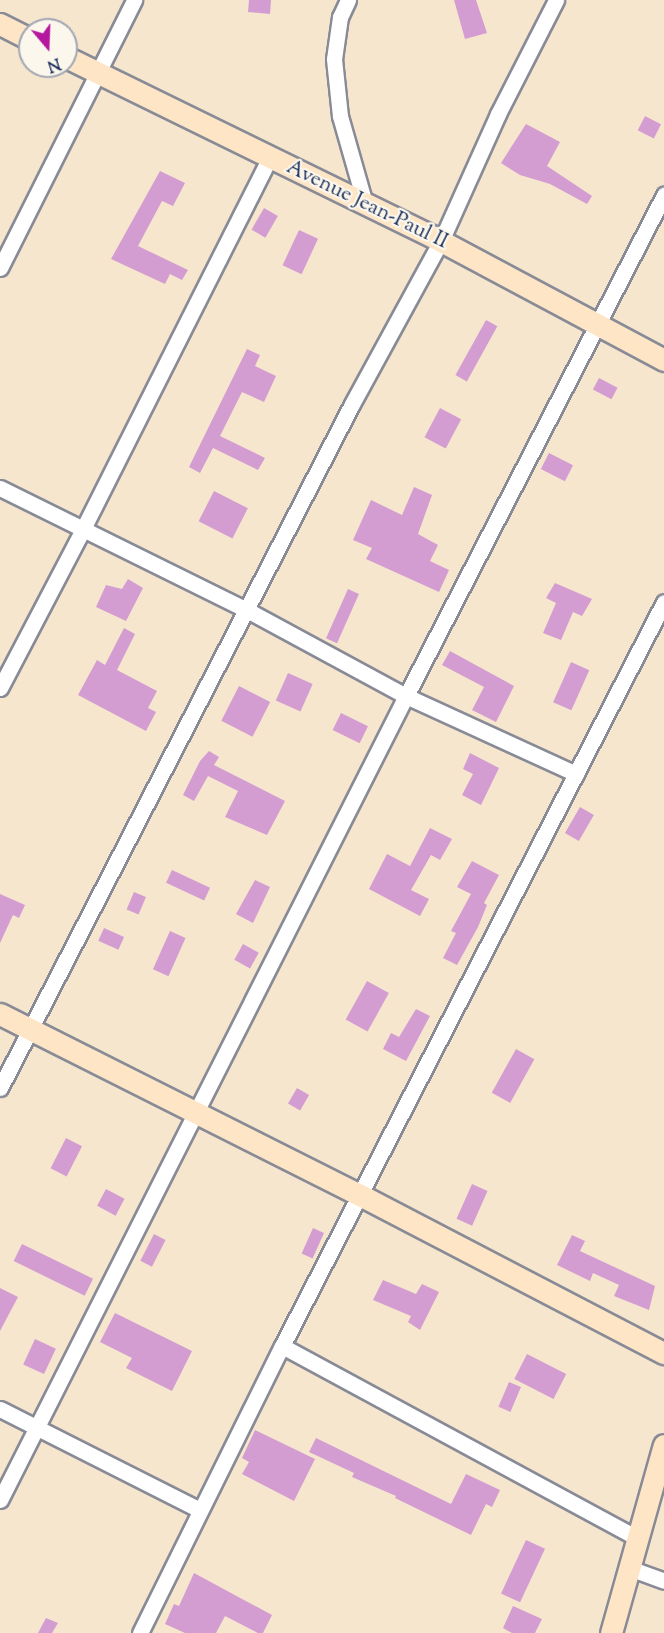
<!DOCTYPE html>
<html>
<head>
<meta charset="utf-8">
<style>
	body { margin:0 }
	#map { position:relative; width:664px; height:1633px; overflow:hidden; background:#f6e6ce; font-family:"Sorts Mill Goudy",serif }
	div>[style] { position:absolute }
	.building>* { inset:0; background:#d39dd2; transform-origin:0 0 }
	.roads { filter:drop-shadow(2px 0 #888a96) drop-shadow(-2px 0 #888a96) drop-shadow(0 2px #888a96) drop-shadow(0 -2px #888a96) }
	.street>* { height:15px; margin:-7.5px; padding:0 7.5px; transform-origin:7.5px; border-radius:7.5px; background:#fff }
	.secondary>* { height:21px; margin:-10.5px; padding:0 10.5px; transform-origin:10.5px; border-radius:10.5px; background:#fde5c5 }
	span { translate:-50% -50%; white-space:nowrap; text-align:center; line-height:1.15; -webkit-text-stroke:4.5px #fbf7ec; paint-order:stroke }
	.street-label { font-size:21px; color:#1b2f5e }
	.north { position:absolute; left:18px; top:18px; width:60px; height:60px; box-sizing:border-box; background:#fbf7ec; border:2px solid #a1a7b3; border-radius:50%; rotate:161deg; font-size:16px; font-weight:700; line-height:24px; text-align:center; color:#1b2f5e }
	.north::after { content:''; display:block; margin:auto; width:21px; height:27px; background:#b5179e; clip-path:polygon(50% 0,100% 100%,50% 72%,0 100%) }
</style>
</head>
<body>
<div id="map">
	<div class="building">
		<div style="clip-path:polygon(249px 0,271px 0,270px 14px,248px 12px)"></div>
		<div style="clip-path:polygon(454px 0,476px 0,487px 33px,465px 39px)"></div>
		<div style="left:645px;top:116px;width:18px;height:16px;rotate:27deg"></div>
		<div style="clip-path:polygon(526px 124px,560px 142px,547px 166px,592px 196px,587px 204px,550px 184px,520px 175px,501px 163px)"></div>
		<div style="clip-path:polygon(160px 171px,185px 183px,173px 206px,162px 201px,138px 246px,188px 270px,182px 280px,170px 274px,165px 284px,111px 259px)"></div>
		<div style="left:264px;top:208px;width:16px;height:25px;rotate:30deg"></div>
		<div style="left:299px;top:230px;width:21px;height:39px;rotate:25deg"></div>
		<div style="left:486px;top:320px;width:13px;height:63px;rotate:29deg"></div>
		<div style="clip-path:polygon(247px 349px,260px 355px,255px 366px,276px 376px,264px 402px,242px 392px,220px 436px,265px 458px,258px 470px,213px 448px,200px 473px,189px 467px)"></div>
		<div style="left:599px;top:378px;width:21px;height:13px;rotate:28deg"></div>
		<div style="left:440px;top:408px;width:24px;height:33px;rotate:28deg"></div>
		<div style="left:549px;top:453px;width:27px;height:18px;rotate:27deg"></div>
		<div style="clip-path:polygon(414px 487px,432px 495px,418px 534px,438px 545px,430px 561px,449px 570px,439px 592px,366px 559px,372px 548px,353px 540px,371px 500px,402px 515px)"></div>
		<div style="left:214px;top:491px;width:38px;height:34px;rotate:27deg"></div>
		<div style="clip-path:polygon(128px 579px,143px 588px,126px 621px,96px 607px,106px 585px,122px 589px)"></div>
		<div style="clip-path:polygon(555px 583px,592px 599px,582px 616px,573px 612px,561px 640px,543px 633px,556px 603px,546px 598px)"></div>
		<div style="left:348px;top:589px;width:12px;height:54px;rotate:24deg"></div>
		<div style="clip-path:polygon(124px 628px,135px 634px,117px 670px,157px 691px,148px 708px,156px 712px,146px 731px,78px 695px,97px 660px,105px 665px)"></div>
		<div style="clip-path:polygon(450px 651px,514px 686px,496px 722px,472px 710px,484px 687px,442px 665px)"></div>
		<div style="left:571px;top:662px;width:20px;height:44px;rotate:24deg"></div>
		<div style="left:288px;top:673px;width:27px;height:30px;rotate:24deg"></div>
		<div style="left:239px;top:686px;width:35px;height:39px;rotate:27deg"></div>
		<div style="left:341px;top:713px;width:30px;height:19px;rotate:26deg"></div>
		<div style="clip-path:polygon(209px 751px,219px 757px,214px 765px,285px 801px,267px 835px,225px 817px,238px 791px,208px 776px,194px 801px,183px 795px,200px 761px)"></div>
		<div style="clip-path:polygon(470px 753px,499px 768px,481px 805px,462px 795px,473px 774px,463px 769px)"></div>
		<div style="left:580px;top:807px;width:16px;height:30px;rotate:30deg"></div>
		<div style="clip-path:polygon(430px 828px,452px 839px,440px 860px,431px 855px,411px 890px,429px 899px,420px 916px,369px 889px,387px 854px,410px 866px)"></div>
		<div style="clip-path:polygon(472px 861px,499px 875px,484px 903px,487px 905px,478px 927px,457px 965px,443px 958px,456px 933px,451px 931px,471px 894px,457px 887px)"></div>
		<div style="left:172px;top:870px;width:42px;height:14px;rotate:25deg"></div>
		<div style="clip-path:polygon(255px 880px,270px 887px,253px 923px,236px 914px)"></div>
		<div style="left:134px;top:892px;width:13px;height:19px;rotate:23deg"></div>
		<div style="clip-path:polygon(0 894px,25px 905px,19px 918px,13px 915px,0 943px)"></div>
		<div style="left:104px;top:928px;width:22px;height:14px;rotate:24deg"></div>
		<div style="left:170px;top:931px;width:17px;height:42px;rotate:24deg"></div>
		<div style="left:243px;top:944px;width:18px;height:18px;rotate:29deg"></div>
		<div style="left:367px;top:981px;width:25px;height:44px;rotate:29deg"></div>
		<div style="clip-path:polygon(416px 1009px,430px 1016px,406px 1061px,383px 1049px,391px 1033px,399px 1037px)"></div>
		<div style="left:516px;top:1049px;width:21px;height:50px;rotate:29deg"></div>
		<div style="left:297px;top:1088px;width:14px;height:18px;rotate:30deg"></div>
		<div style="left:66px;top:1138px;width:18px;height:34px;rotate:27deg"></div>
		<div style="left:472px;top:1184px;width:17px;height:38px;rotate:24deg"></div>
		<div style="left:106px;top:1189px;width:21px;height:19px;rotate:28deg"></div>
		<div style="left:313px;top:1228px;width:12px;height:28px;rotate:24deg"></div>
		<div style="left:154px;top:1234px;width:13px;height:30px;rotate:27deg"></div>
		<div style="clip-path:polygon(572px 1235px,585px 1241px,580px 1251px,655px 1286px,649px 1310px,614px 1296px,619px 1285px,593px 1273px,590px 1281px,557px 1265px)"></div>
		<div style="left:22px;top:1244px;width:79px;height:19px;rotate:26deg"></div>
		<div style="clip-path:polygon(383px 1280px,416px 1294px,422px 1284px,439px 1292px,420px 1330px,408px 1322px,411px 1316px,373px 1300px)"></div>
		<div style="clip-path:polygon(0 1288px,18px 1297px,0 1331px)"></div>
		<div style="clip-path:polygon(115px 1313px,192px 1351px,172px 1391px,126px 1368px,132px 1358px,100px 1342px)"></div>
		<div style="left:35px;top:1339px;width:23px;height:28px;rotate:25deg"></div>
		<div style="left:527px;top:1354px;width:44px;height:28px;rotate:27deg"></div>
		<div style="left:509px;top:1382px;width:13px;height:27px;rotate:23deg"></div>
		<div style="clip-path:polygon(255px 1430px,315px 1459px,294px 1501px,242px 1474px,249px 1462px,242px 1458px)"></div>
		<div style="clip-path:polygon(316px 1438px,451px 1504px,466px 1474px,500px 1490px,492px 1507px,486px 1504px,471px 1535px,395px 1498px,396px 1496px,352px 1477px,354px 1473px,309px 1452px)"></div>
		<div style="left:526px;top:1540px;width:21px;height:59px;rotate:25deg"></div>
		<div style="clip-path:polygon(194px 1573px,272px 1615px,263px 1633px,258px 1633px,225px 1616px,216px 1633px,185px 1633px,165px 1624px,174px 1604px,179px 1606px)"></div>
		<div style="clip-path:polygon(513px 1606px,542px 1619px,535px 1633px,512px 1633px,503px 1628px)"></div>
		<div style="clip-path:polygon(46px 1618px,58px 1623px,52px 1633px,38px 1633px)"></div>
	</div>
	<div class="roads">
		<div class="street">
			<div style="left:348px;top:0;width:19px;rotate:115deg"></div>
			<div style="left:340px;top:17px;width:42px;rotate:98.1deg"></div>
			<div style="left:334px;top:59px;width:57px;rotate:84deg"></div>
			<div style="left:340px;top:116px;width:91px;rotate:74.1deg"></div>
			<div style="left:0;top:268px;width:300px;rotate:-63.4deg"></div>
			<div style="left:0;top:488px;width:273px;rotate:26.3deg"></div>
			<div style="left:245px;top:609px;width:183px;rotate:28.4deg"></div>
			<div style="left:406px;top:696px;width:187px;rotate:24.6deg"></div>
			<div style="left:0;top:688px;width:179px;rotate:-62.4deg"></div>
			<div style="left:83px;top:529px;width:416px;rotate:-63.3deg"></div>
			<div style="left:0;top:1088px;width:769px;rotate:-62.77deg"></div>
			<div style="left:352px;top:404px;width:186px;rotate:-61.4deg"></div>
			<div style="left:441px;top:241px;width:139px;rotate:-65.8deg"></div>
			<div style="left:498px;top:114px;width:128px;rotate:-63deg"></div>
			<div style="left:282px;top:1346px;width:404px;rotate:28.4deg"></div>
			<div style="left:0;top:1409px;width:224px;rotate:26.8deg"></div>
			<div style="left:0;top:1500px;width:901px;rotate:-63.21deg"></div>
			<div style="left:406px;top:696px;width:564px;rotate:-62.75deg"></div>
			<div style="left:629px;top:1568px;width:37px;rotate:20deg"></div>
			<div style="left:140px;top:1633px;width:320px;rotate:-63.7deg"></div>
			<div style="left:282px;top:1346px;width:836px;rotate:-62.82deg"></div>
		</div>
		<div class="secondary">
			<div style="left:0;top:24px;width:34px;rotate:27deg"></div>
			<div style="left:66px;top:57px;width:418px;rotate:26.1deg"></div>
			<div style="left:441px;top:241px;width:253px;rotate:28.1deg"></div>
			<div style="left:0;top:1014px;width:403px;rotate:26.7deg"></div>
			<div style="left:360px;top:1195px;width:343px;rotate:27.5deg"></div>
			<div style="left:611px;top:1633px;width:195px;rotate:-74.3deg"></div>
		</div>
	</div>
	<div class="street-label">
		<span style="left:367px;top:205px;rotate:26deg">Avenue Jean-Paul II</span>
	</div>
	<div class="north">N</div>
</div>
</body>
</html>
